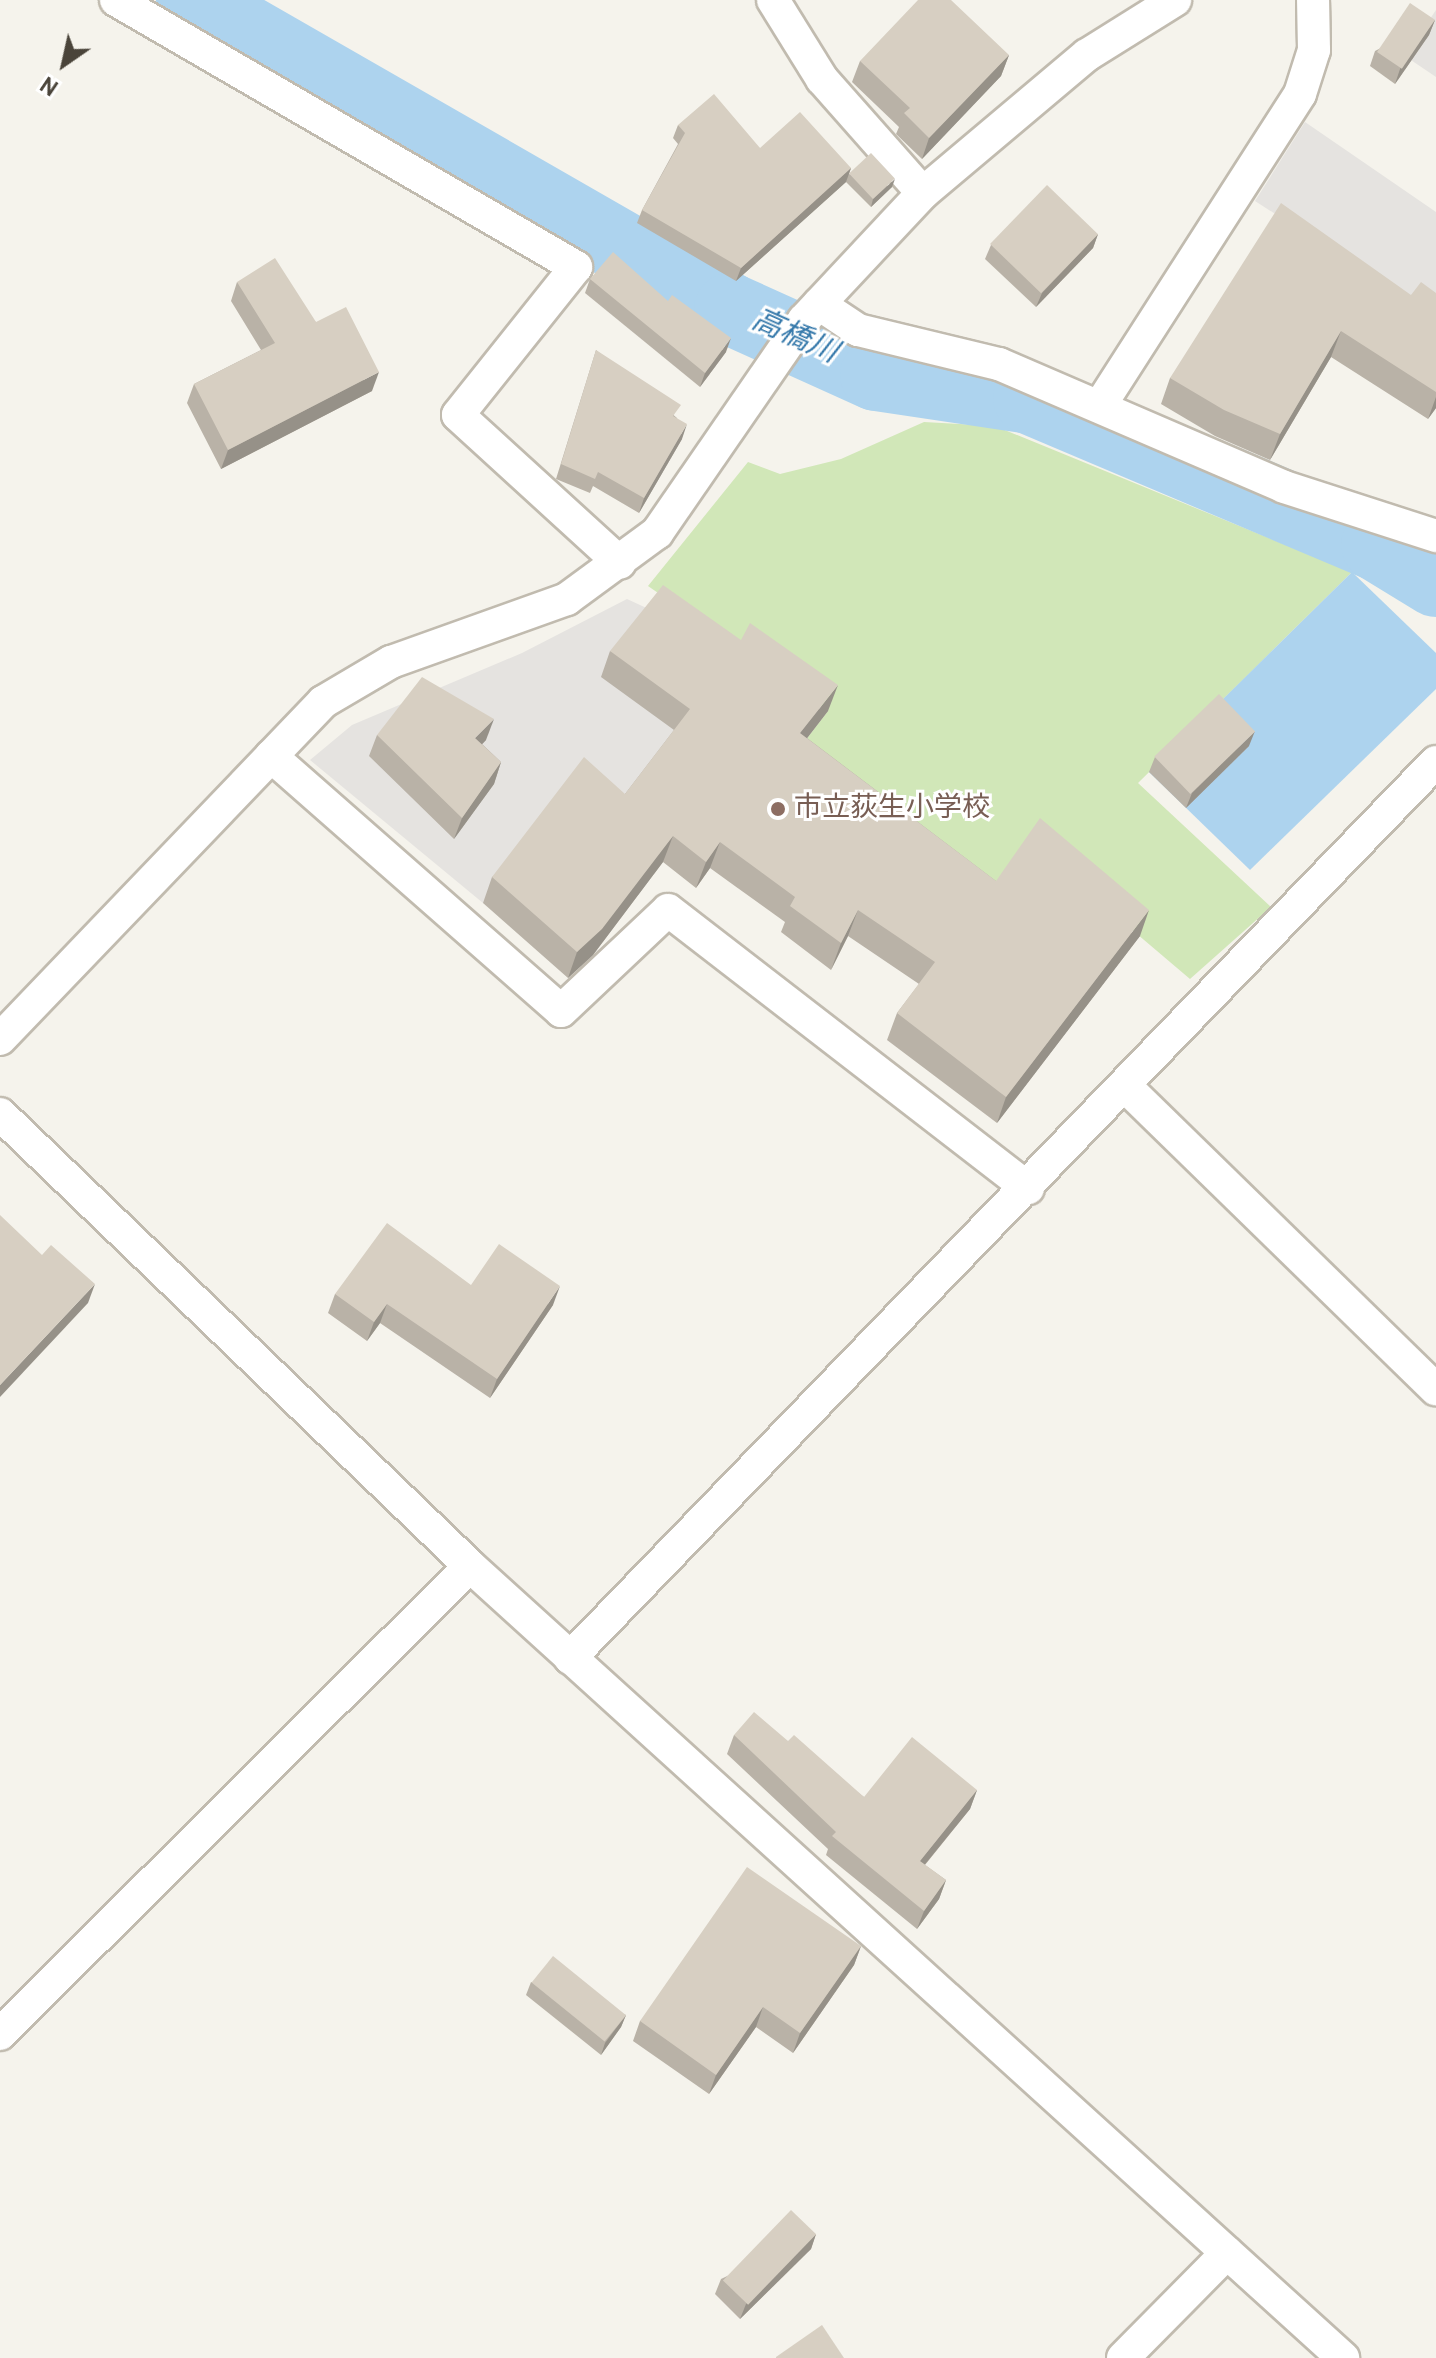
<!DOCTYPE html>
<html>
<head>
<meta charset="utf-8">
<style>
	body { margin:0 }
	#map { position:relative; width:1436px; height:2358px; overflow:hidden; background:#f5f3ec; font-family:Overpass,"Noto Sans JP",sans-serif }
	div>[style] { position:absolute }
	.green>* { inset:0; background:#d1e7b8 }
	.parking>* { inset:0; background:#e5e3e0 }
	.water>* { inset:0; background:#add3ee }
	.river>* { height:72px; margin:-36px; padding:0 36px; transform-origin:36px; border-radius:36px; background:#add3ee }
	.roads { filter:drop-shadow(2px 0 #c1bbaf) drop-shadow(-2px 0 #c1bbaf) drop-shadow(0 2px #c1bbaf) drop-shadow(0 -2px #c1bbaf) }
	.street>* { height:32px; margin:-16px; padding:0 16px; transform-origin:16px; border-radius:16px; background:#fff }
	.wall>* { inset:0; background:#b9b2a7 }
	.shaded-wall>* { inset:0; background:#969188 }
	.building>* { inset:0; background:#d7cfc2; transform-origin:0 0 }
	.dots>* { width:22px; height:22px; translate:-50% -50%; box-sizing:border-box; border:4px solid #fff; border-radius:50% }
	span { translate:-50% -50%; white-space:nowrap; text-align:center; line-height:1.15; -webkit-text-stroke:6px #fff; paint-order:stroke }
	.education-label { font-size:28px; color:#785e54 }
	.left { translate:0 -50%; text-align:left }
	.water-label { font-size:30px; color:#3478aa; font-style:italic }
	.north { position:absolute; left:24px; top:24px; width:80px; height:80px; -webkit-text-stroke:6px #fff; paint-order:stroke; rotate:214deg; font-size:22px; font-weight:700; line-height:32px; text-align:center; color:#4a443a }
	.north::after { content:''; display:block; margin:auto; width:28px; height:36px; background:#4a443a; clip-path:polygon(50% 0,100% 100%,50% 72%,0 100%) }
</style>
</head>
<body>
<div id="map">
	<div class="green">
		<div style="clip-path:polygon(924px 422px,995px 426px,1352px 572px,1138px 783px,1271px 907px,1190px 979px,1031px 844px,986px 908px,791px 759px,828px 711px,648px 586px,748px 462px,780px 474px,841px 459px)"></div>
	</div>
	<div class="parking">
		<div style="clip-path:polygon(1436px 10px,1436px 77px,1405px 56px)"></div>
		<div style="clip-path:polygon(1305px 122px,1436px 212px,1436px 317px,1255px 201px)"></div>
		<div style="clip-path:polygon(627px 599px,653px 611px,681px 735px,631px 800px,483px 903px,310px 760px,352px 725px,522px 653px)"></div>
	</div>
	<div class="water">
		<div style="clip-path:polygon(1352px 572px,1436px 653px,1436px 689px,1250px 870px,1149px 772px)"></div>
	</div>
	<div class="river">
		<div style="left:192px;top:0;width:620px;rotate:29.87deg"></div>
		<div style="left:730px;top:309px;width:160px;rotate:24.3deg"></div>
		<div style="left:876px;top:375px;width:155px;rotate:8.5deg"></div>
		<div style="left:1029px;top:398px;width:378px;rotate:22.9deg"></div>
		<div style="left:1377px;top:545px;width:69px;rotate:31.4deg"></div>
	</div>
	<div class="roads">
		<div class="street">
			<div style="left:116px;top:0;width:532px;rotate:30.13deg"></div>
			<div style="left:576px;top:267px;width:189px;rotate:128.6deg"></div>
			<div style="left:458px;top:415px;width:219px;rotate:42.4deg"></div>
			<div style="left:773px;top:0;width:93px;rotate:58.2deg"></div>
			<div style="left:822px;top:79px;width:152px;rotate:48.5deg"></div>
			<div style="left:819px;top:304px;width:47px;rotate:33.7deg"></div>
			<div style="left:858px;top:330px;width:145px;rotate:13.6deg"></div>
			<div style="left:999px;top:364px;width:310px;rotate:23.3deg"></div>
			<div style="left:1284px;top:487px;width:160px;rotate:17.9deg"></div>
			<div style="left:1101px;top:404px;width:368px;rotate:-57.3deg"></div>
			<div style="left:1300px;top:94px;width:46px;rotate:-72.3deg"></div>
			<div style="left:1314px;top:50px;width:50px;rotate:-91.1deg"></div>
			<div style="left:271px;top:756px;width:386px;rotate:41.3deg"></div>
			<div style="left:561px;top:1011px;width:147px;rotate:-43.3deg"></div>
			<div style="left:668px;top:910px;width:455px;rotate:37.7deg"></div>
			<div style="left:0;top:1039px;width:467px;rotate:-46.2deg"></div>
			<div style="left:323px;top:702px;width:79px;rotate:-30.5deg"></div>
			<div style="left:391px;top:662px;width:187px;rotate:-19.7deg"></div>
			<div style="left:567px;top:599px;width:112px;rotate:-36.3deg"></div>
			<div style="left:657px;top:533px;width:259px;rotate:-55.4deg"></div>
			<div style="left:804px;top:320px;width:174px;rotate:-46.9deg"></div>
			<div style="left:923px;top:193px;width:214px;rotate:-40.1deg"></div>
			<div style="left:1087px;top:55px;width:104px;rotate:-32deg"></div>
			<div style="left:1126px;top:1087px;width:433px;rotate:44.3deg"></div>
			<div style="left:0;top:1114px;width:652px;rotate:43.88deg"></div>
			<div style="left:470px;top:1566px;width:1179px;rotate:42.21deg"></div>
			<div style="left:570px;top:1658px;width:1246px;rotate:-45.98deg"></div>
			<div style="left:0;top:2034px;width:663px;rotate:-44.88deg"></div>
			<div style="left:1123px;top:2358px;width:148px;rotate:-45.3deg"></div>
		</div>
	</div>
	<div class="wall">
		<div style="clip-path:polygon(1435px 20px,1429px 35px,1395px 84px,1370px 66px,1375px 51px)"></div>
		<div style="clip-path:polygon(1009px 55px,1001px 76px,922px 159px,896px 134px,899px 127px,852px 82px,860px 61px)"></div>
		<div style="clip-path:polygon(678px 125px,760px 148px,851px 168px,849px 174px,892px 187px,871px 207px,846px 182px,736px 281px,637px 223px,642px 210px,678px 144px,673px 138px)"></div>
		<div style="clip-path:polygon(1098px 234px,1093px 248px,1036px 307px,985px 259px,991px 245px)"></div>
		<div style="clip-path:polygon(590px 279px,726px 352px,700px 387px,585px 293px)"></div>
		<div style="clip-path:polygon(237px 282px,316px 322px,372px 391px,221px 469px,187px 403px,194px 384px,261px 350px,231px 301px)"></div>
		<div style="clip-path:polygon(1436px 293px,1436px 408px,1428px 419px,1331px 357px,1270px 460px,1215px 436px,1161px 404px,1170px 378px,1411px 295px)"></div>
		<div style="clip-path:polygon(596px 350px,677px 418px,682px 439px,639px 513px,593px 486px,590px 493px,556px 479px)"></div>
		<div style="clip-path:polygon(610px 651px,828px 711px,807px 738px,996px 881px,1140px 936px,997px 1123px,887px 1040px,897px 1013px,919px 984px,848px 936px,831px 970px,781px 932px,785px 922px,710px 868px,696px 888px,663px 862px,593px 955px,568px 978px,483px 903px,492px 877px,625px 794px,674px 730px,601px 677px)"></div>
		<div style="clip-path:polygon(377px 735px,486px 740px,482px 744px,501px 762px,494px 784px,454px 839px,369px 756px)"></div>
		<div style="clip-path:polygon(1249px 746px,1186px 808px,1149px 772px,1155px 757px)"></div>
		<div style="clip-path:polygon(471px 1285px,553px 1305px,490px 1398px,380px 1323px,367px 1341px,328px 1313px,335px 1294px)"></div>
		<div style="clip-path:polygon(734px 1735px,788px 1741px,864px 1797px,977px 1790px,970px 1809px,925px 1865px,946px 1880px,939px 1899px,917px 1929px,826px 1855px,828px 1849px,727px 1754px)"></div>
		<div style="clip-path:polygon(861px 1946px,854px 1965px,793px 2053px,756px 2027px,709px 2094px,633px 2041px,640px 2021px)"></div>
		<div style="clip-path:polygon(531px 1982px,626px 2015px,621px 2027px,601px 2055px,526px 1995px)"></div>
		<div style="clip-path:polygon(816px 2234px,811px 2249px,740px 2319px,715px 2294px,721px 2279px)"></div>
	</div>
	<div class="shaded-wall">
		<div style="clip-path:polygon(1435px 20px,1429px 35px,1395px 84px,1400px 69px)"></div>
		<div style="clip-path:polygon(1009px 55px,1001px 76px,922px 159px,929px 138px)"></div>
		<div style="clip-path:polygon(851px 168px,846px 182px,736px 281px,741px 268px)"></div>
		<div style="clip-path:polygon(895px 179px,892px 187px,871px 207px,873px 199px)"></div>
		<div style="clip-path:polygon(1098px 234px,1093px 248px,1036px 307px,1042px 293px)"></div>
		<div style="clip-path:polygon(1341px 331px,1331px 357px,1270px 460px,1280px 434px)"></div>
		<div style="clip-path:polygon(731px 338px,726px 352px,700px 387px,705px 373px)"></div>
		<div style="clip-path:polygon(379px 372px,372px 391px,221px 469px,228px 450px)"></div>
		<div style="clip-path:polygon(1436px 397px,1436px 408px,1428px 419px)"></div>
		<div style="clip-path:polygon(687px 424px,682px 439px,639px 513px,644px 498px)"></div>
		<div style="clip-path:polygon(838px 685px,828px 711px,791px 759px,800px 733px)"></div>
		<div style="clip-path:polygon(494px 719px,486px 740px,468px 759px,475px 738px)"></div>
		<div style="clip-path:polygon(1255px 731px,1249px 746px,1186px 808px,1192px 793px)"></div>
		<div style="clip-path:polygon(501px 762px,494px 784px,454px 839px,462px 818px)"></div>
		<div style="clip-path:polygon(673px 836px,663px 862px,593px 955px,568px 978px,577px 952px)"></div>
		<div style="clip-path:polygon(720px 842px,710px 868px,696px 888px,706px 862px)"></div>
		<div style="clip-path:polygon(858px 910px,848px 936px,831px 970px,841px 943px)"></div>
		<div style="clip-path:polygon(1149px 910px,1140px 936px,997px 1123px,1006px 1097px)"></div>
		<div style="clip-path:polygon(95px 1284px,88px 1303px,0 1397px,0 1385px)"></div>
		<div style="clip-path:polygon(560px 1286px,553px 1305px,490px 1398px,497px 1379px)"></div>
		<div style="clip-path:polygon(387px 1304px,380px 1323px,367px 1341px,374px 1322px)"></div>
		<div style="clip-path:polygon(977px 1790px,970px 1809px,913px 1879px,920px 1861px)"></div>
		<div style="clip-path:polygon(946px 1880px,939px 1899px,917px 1929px,924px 1911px)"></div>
		<div style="clip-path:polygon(861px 1946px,854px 1965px,793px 2053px,800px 2033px)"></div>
		<div style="clip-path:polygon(763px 2007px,756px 2027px,709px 2094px,716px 2075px)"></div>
		<div style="clip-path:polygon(626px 2015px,621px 2027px,601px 2055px,605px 2043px)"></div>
		<div style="clip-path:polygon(816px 2234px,811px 2249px,740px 2319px,746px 2304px)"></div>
	</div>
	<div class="building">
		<div style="clip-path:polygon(918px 0,951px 0,1009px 55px,929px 138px,904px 113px,910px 108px,860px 61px)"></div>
		<div style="left:1410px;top:3px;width:30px;height:59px;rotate:34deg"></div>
		<div style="clip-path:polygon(714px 94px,760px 148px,800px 112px,851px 168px,741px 268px,642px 210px,685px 133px,678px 125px)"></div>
		<div style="left:871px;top:153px;width:35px;height:30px;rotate:47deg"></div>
		<div style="left:1047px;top:185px;width:71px;height:82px;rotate:44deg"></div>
		<div style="clip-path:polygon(1281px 203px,1411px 295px,1421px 282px,1436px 293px,1436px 392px,1341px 331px,1280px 434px,1224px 410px,1170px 378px)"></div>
		<div style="clip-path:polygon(613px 252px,668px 301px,672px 295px,731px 338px,705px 373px,590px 279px)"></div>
		<div style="clip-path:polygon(275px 258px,316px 322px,346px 307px,379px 372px,228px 450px,194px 384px,275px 343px,237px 282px)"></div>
		<div style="clip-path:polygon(596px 350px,681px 405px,673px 416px,687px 424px,644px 498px,598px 472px,595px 479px,561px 464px)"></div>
		<div style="clip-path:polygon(663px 585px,741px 640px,750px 623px,838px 685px,800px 733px,996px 881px,1040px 818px,1149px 910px,1006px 1097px,897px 1013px,935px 962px,858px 910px,841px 943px,790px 906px,795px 897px,720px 842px,706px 862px,673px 836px,602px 929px,577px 952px,492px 877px,584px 757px,625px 794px,690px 709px,610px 651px)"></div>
		<div style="clip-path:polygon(422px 677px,494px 719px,475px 738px,501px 762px,462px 818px,377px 735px)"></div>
		<div style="left:1219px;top:694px;width:52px;height:90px;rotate:46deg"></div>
		<div style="clip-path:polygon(0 1215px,42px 1255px,51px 1245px,95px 1284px,0 1385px)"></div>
		<div style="clip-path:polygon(387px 1223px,471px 1285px,499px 1244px,560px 1286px,497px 1379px,387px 1304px,374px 1322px,335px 1294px)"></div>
		<div style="clip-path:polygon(754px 1712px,788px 1741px,794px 1735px,864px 1797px,912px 1737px,977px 1790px,920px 1861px,946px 1880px,924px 1911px,832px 1836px,836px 1832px,734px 1735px)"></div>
		<div style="clip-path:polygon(747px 1867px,861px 1946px,800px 2033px,763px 2007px,716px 2075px,640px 2021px)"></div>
		<div style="left:553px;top:1956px;width:94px;height:34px;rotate:39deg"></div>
		<div style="left:791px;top:2210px;width:35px;height:98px;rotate:44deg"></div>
		<div style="clip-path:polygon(822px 2325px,844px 2358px,776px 2358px,776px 2357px)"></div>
	</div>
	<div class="dots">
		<div style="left:778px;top:809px;background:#8d6e63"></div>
	</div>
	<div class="education-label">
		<span class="left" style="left:794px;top:809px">市立荻生小学校</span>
	</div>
	<div class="water-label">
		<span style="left:794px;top:338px;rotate:24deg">高橋川</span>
	</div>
	<div class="north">N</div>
</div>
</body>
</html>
